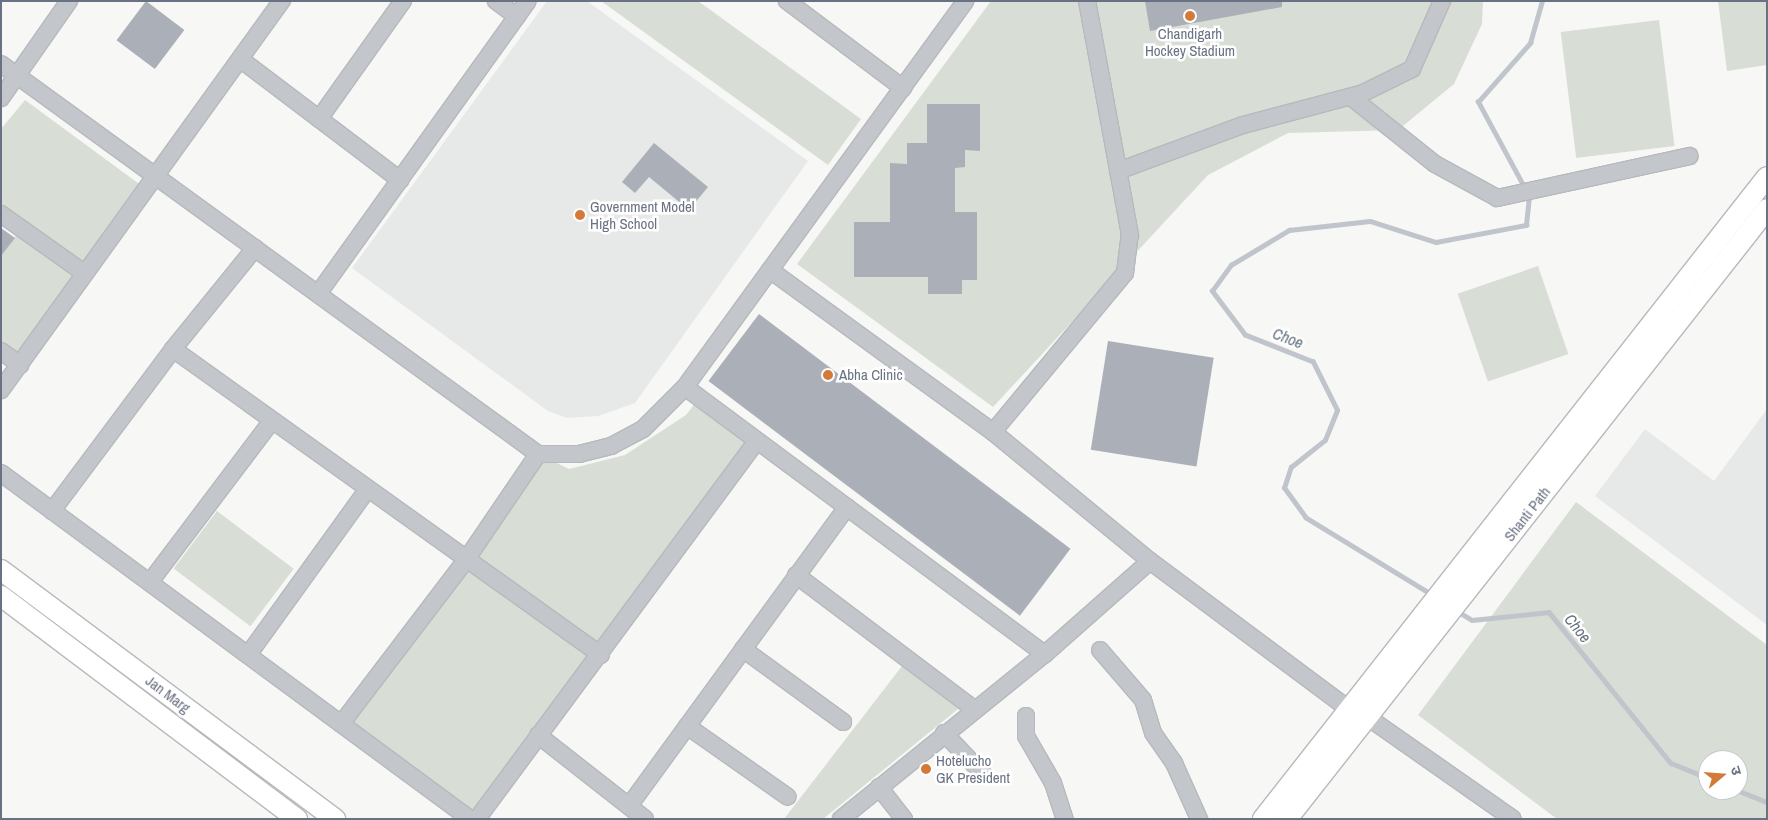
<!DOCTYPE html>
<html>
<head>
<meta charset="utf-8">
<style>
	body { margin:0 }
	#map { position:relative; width:1768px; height:820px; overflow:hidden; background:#f7f7f5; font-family:"Archivo Narrow","Noto Sans Devanagari",sans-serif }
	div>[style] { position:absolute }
	.built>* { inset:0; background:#e7e8e8 }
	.green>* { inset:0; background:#d8ded6; transform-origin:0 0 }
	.stream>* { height:4.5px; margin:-2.25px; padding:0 2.25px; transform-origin:2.25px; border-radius:2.25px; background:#bfc5cb }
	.building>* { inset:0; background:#abafb7; transform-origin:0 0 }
	.roads { filter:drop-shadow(1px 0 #b7b9bd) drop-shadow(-1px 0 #b7b9bd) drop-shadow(0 1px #b7b9bd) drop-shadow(0 -1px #b7b9bd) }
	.minor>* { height:16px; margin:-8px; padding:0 8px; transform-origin:8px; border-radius:8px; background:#c3c6ca }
	.major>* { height:20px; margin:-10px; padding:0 10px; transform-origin:10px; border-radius:10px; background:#fff }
	.dots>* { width:14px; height:14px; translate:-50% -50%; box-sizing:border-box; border:2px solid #fff; border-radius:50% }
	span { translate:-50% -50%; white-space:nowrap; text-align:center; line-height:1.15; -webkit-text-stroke:5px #fff; paint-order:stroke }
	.poi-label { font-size:15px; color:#697283 }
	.left { translate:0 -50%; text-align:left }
	.street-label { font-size:15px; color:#697283 }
	.water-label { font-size:16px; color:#65737f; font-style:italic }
	.frame { position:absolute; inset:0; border:2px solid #697283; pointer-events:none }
	.north { position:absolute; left:1698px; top:750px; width:50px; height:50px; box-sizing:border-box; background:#fff; border:1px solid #c3c7cd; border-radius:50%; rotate:72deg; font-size:14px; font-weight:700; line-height:20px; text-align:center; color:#697283 }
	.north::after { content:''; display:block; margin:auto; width:18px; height:22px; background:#d37a39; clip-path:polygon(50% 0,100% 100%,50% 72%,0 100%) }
</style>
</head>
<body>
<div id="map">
	<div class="built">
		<div style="clip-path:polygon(547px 1px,587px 1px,808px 161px,635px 403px,598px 416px,567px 418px,548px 411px,352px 268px)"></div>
		<div style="clip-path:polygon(1767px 409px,1767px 625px,1595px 496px,1645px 429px,1714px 481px)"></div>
	</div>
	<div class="green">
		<div style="clip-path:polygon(601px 1px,698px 1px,861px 119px,828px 165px)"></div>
		<div style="clip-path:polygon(991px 1px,1483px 1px,1482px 24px,1454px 84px,1398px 130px,1288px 133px,1208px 175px,993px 407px,797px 264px)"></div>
		<div style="clip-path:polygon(1718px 1px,1767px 1px,1767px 65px,1727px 71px)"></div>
		<div style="left:1659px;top:20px;width:127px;height:99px;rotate:83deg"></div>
		<div style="clip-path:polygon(25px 100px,146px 189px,87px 269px,1px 208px,1px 129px)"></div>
		<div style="clip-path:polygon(17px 234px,80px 279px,23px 360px,1px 344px,1px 256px)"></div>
		<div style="left:1538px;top:266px;width:93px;height:85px;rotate:71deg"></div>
		<div style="clip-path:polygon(699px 398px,757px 441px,477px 819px,341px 724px,538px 454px,569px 469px,625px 455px,686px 415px)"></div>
		<div style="clip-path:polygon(evenodd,1576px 502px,1767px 645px,1767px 819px,1557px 819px,1418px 715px,1576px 502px,1708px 760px,1738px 760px,1738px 790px,1708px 790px,1708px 760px)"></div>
		<div style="left:217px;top:511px;width:96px;height:72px;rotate:37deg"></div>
		<div style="clip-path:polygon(902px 666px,958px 709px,823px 819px,784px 819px)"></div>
	</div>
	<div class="stream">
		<div style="left:1524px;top:187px;width:97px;rotate:-118.4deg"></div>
		<div style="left:1478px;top:102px;width:79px;rotate:-48.6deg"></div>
		<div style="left:1530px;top:43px;width:44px;rotate:-74.1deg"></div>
		<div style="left:1432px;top:595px;width:148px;rotate:-148.6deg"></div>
		<div style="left:1306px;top:518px;width:37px;rotate:-126deg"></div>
		<div style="left:1284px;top:488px;width:22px;rotate:-72deg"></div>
		<div style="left:1291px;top:467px;width:43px;rotate:-38.5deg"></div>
		<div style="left:1325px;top:440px;width:32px;rotate:-68deg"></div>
		<div style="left:1337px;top:410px;width:54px;rotate:-116.6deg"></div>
		<div style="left:1313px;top:362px;width:73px;rotate:-158.3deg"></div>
		<div style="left:1245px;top:335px;width:55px;rotate:-126.9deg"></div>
		<div style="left:1212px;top:291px;width:32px;rotate:-54deg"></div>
		<div style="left:1231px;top:265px;width:68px;rotate:-31.1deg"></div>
		<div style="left:1289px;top:230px;width:81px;rotate:-6.3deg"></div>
		<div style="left:1370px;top:221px;width:69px;rotate:17.7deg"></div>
		<div style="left:1436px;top:242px;width:92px;rotate:-10.7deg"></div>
		<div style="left:1526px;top:225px;width:31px;rotate:-84deg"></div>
		<div style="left:1457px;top:611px;width:17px;rotate:31deg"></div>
		<div style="left:1472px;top:620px;width:77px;rotate:-5.9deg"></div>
		<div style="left:1549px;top:612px;width:194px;rotate:51.1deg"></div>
		<div style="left:1671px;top:763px;width:40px;rotate:22deg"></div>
		<div style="left:1737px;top:790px;width:32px;rotate:22deg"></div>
	</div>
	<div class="building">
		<div style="left:146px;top:1px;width:48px;height:49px;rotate:37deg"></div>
		<div style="clip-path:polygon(1145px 1px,1282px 1px,1282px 7px,1150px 31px)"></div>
		<div style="clip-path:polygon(927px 104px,980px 104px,980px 151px,965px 150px,965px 167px,955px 168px,955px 212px,977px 212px,977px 280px,962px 280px,962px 294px,928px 294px,928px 277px,854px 277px,854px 222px,890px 222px,890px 163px,907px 164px,907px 143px,927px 143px)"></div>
		<div style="clip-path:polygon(654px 143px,708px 187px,689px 210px,649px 177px,635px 193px,622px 182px)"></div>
		<div style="clip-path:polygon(1px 228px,15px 238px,1px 256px)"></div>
		<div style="left:759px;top:314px;width:390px;height:84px;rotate:37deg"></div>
		<div style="left:1108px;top:341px;width:107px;height:110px;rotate:9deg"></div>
	</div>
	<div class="roads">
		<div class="minor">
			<div style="left:496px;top:1px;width:26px;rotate:37deg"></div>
			<div style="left:787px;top:1px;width:145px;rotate:36.9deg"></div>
			<div style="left:240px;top:59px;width:201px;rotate:37.1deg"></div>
			<div style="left:1px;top:64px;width:664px;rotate:35.99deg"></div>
			<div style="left:538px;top:454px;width:41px"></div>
			<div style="left:579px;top:454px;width:33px;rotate:-14deg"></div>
			<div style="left:611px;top:446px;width:36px;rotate:-28deg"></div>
			<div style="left:643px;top:429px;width:59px;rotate:-45deg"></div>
			<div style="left:685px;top:387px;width:477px;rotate:-54deg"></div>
			<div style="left:1351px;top:97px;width:107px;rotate:38.6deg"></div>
			<div style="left:1435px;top:164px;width:71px;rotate:28.7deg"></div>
			<div style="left:1497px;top:198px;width:197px;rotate:-12.3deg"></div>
			<div style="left:1px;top:98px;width:118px;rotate:-55deg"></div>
			<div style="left:319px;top:119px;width:145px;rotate:-54.6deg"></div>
			<div style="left:1118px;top:171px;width:133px;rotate:-20.2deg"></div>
			<div style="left:1243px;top:125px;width:124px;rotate:-14.9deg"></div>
			<div style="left:1363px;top:93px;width:55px;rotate:-26.1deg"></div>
			<div style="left:1412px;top:69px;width:74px;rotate:-66.2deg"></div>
			<div style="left:1px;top:214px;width:102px;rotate:35.4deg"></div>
			<div style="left:770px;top:270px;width:276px;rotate:36deg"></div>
			<div style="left:993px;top:432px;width:203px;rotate:39.4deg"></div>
			<div style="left:1150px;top:561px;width:246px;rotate:36.7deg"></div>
			<div style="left:318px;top:294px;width:360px;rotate:-54.4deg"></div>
			<div style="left:173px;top:349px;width:526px;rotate:35.56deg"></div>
			<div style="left:1px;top:351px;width:24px;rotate:36deg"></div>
			<div style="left:685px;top:387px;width:448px;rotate:36.6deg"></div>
			<div style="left:1px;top:390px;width:480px;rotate:-54.2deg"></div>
			<div style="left:993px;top:432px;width:207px;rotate:-50.3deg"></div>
			<div style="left:1125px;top:273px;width:38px;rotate:-83deg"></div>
			<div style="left:1130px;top:235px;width:238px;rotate:-100.4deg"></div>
			<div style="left:1px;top:473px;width:583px;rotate:36.42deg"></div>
			<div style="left:52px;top:511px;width:202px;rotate:-53.2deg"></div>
			<div style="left:173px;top:349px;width:130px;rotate:-50.9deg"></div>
			<div style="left:796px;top:575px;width:223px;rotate:37deg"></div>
			<div style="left:150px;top:582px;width:201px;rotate:-52.9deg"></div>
			<div style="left:743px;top:649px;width:124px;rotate:36.1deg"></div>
			<div style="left:1100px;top:650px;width:66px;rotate:49.3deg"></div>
			<div style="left:1143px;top:700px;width:34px;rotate:73deg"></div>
			<div style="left:1153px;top:733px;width:37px;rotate:55deg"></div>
			<div style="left:1174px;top:763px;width:61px;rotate:65.9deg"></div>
			<div style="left:248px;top:655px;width:203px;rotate:-54.2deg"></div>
			<div style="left:1026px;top:716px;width:20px;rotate:90deg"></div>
			<div style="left:1026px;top:736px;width:54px;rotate:60.1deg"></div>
			<div style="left:1053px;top:783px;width:38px;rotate:72deg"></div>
			<div style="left:1366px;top:716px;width:179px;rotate:35deg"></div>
			<div style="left:341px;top:724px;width:206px;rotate:-52.7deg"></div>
			<div style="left:466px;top:560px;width:128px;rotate:-55.8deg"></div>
			<div style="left:687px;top:726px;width:123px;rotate:35.1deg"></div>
			<div style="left:944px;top:733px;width:58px;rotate:46.4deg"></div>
			<div style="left:538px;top:735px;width:136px;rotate:38.1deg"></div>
			<div style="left:879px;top:787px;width:41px;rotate:52deg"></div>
			<div style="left:629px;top:806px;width:370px;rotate:-53.9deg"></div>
			<div style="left:477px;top:819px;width:470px;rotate:-53.5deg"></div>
			<div style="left:841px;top:819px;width:262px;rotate:-39deg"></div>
			<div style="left:1045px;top:654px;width:140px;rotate:-41.5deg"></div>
		</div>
		<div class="major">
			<div style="left:1px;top:570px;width:417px;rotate:36.7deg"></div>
			<div style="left:1px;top:596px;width:371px;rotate:37deg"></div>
			<div style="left:1263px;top:819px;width:816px;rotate:-51.87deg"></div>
			<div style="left:1287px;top:819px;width:776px;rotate:-51.8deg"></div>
		</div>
	</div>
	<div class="dots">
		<div style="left:1190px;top:16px;background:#d37a39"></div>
		<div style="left:580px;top:215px;background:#d37a39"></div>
		<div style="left:828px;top:375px;background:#d37a39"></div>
		<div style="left:926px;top:769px;background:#d37a39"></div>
	</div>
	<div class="poi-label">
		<span style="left:1190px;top:42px">Chandigarh<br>Hockey Stadium</span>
		<span class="left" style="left:590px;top:215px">Government Model<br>High School</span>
		<span class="left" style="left:839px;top:375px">Abha Clinic</span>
		<span class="left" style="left:936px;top:769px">Hotelucho<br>GK President</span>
	</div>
	<div class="street-label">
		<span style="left:1527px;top:514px;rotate:-52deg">Shanti Path</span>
		<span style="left:168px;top:694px;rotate:37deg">Jan Marg</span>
	</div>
	<div class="water-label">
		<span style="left:1288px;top:338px;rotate:21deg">Choe</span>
		<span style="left:1578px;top:628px;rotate:51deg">Choe</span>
	</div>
	<div class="frame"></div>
	<div class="north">उ</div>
</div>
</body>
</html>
